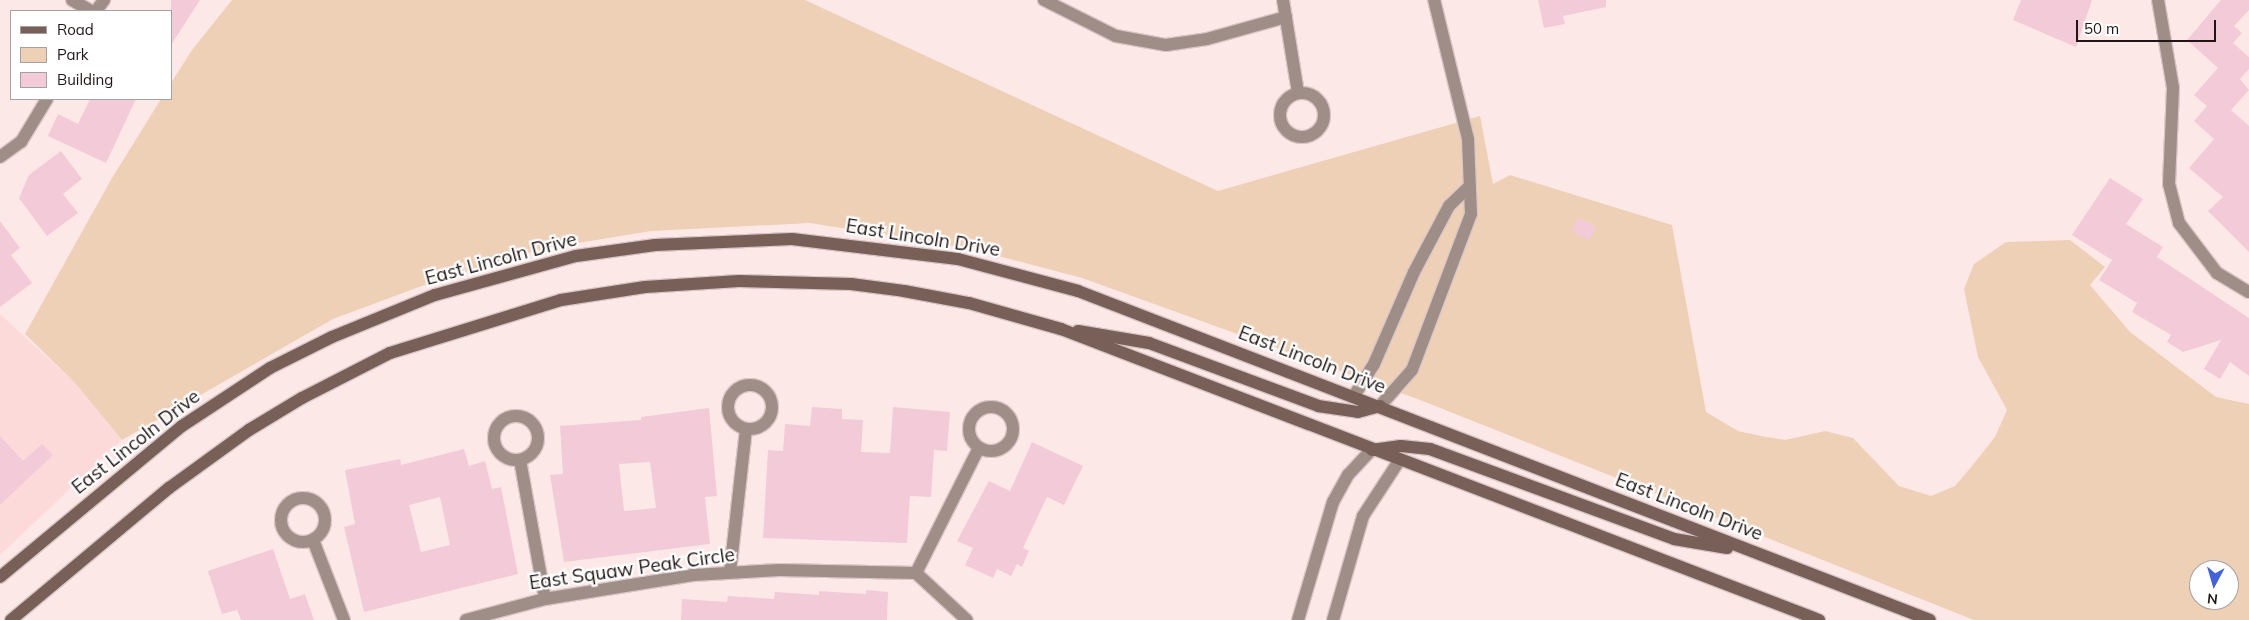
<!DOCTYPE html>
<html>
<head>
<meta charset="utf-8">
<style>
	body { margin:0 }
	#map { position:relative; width:2249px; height:620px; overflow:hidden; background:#fde8e8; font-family:Mulish,sans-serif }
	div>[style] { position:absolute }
	.built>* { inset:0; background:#fddada }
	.green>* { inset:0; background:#eed0b7 }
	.building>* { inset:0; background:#f3cad8; transform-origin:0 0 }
	.roads { filter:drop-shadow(1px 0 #dac6c6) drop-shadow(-1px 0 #dac6c6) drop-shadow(0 1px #dac6c6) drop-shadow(0 -1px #dac6c6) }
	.street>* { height:12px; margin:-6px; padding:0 6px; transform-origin:6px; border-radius:6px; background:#9f8e88 }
	.street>.ring { margin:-6px; padding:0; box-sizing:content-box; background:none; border:12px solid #9f8e88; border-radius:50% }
	.secondary>* { height:12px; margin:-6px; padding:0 6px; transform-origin:6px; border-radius:6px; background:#786058 }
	span { translate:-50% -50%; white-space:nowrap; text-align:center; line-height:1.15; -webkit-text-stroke:4.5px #fff; paint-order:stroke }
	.street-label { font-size:19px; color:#211515 }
	.legend { position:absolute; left:10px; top:10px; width:162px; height:90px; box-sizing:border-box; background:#fff; border:1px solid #a6a1a1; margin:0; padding:6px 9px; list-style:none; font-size:15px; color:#211515 }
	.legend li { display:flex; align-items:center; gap:10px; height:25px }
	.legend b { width:25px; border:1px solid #a6a1a1 }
	.north { position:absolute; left:2189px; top:560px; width:50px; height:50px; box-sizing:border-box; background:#fff; border:1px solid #a6a1a1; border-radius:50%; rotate:186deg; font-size:14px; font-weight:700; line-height:20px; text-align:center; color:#211515 }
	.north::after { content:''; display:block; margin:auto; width:18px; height:22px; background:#4462d5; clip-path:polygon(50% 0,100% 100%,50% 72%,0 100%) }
	.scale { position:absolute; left:2076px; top:20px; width:140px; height:22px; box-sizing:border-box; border:2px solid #211515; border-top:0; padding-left:6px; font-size:15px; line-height:18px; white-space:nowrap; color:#211515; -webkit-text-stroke:4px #fff; paint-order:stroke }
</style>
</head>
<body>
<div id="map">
	<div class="built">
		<div style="clip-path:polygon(0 314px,75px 383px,122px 440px,0 555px)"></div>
	</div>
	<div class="green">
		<div style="clip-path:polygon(evenodd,232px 0,805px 0,1218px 191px,1480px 116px,1493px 184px,1510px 175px,1672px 225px,1706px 412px,1738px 431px,1761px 436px,1785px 440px,1825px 431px,1853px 438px,1899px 486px,1931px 496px,1955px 486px,1972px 466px,1995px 437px,2007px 410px,1978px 357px,1964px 289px,1974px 264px,2006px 242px,2070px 240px,2105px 267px,2090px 285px,2130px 332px,2216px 397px,2249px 404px,2249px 620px,1974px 620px,1420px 400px,1082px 278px,972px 249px,810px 223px,651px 231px,542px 249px,427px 284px,333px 319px,122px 440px,75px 383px,25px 334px,112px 178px,161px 99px,171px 99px,171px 83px,192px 50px,232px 0,2199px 570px,2229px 570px,2229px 600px,2199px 600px,2199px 570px)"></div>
	</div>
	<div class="building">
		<div style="clip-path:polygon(171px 0,200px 0,171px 45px)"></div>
		<div style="clip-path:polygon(1538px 0,1606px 0,1606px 7px,1563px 16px,1565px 24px,1544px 28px)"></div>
		<div style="clip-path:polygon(2021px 0,2092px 0,2076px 47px,2013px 20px)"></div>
		<div style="clip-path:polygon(2221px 0,2249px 0,2249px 10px,2234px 26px,2242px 33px,2233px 43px,2249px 57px,2249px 69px,2240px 79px,2249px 90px,2231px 110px,2249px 126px,2249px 252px,2208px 211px,2223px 197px,2189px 168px,2214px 139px,2194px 121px,2207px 106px,2194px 95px,2218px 68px,2187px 40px)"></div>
		<div style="clip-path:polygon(90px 99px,136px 99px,106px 163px,48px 136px,58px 114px,78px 124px)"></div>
		<div style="clip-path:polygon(61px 151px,82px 179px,63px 194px,78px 213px,47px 236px,19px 198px,29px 175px)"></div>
		<div style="clip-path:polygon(2110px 178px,2143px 199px,2126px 224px,2163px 247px,2157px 257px,2249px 318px,2249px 376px,2230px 362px,2220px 379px,2204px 369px,2221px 340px,2183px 352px,2167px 342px,2171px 335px,2132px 312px,2137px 303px,2099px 280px,2112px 260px,2072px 235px)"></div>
		<div style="left:1578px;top:218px;width:20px;height:15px;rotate:27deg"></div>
		<div style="clip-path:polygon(0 221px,20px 248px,11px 255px,32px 283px,0 307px)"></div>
		<div style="clip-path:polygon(812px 407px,842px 409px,842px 419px,863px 420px,861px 452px,890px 453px,893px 407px,950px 412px,947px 451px,934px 450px,931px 497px,910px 496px,907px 543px,763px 538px,768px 450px,783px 451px,785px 424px,810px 426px)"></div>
		<div style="clip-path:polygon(evenodd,709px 408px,717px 496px,705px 497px,710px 544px,564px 562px,550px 475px,563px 474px,560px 426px,641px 420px,641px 417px,709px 408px,650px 462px,656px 508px,624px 511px,619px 464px,650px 462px)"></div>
		<div style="clip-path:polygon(0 436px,23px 461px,42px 444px,53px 455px,0 505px)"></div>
		<div style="clip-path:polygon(1032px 442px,1083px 466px,1064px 505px,1047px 497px,1023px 548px,1029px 551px,1022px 567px,1017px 564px,1011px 576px,997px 569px,993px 578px,965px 565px,973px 548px,957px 541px,989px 481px,1010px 491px)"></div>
		<div style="clip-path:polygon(evenodd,464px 449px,469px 466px,485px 461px,492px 489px,501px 487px,518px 574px,364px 612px,344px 527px,355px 524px,345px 470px,400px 459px,401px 465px,464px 449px,440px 497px,450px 545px,421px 552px,409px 505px,440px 497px)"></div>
		<div style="clip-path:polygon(273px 549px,290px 599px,305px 594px,314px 620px,241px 620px,237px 610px,222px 614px,208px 571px)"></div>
		<div style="clip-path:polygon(866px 590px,888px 592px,887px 620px,681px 620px,682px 599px,727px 602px,728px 596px,774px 599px,775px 592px,819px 595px,819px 591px,866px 594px)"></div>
	</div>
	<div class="roads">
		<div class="street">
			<div style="left:72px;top:0;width:22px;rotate:30deg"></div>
			<div style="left:1044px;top:0;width:80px;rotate:26.6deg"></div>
			<div style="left:1116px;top:36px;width:51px;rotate:10.2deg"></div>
			<div style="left:1166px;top:45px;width:41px;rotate:-8.3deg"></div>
			<div style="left:1207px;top:39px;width:82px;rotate:-15.6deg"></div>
			<div style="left:1283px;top:0;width:94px;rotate:80.8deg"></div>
			<div style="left:2158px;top:0;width:89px;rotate:80.3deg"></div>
			<div style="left:2173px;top:88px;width:96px;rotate:92.4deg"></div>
			<div style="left:2169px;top:184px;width:40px;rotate:75.6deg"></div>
			<div style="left:2179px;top:223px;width:63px;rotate:52.8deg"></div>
			<div style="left:2217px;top:273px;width:37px;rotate:31deg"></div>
			<div style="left:96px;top:11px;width:14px;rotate:-54deg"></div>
			<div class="ring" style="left:1280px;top:93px;width:32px;height:32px"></div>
			<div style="left:0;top:157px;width:26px;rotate:-36deg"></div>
			<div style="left:21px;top:142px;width:50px;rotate:-58.8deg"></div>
			<div class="ring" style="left:728px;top:385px;width:32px;height:32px"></div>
			<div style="left:1354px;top:396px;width:38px;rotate:-58deg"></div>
			<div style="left:1374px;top:364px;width:100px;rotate:-66.5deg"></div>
			<div style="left:1414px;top:272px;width:75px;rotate:-62.1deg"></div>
			<div style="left:1449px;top:206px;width:28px;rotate:-44deg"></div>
			<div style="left:1380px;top:406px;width:48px;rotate:-48.4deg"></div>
			<div style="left:1412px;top:370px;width:167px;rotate:-69.3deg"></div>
			<div style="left:1471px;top:214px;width:75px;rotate:-92.3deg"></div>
			<div style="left:1468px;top:139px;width:143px;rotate:-103.7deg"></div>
			<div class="ring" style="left:969px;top:407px;width:32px;height:32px"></div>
			<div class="ring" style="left:494px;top:416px;width:32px;height:32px"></div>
			<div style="left:520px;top:460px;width:141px;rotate:79.8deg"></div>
			<div class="ring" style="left:281px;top:498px;width:32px;height:32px"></div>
			<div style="left:313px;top:540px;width:86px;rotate:68.8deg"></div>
			<div style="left:730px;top:572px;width:144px;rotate:-83.6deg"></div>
			<div style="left:916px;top:573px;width:140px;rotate:-63.3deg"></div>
			<div style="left:466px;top:620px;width:82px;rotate:-14.9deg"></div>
			<div style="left:545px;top:599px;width:150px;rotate:-9.2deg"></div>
			<div style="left:693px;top:575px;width:86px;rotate:-3.3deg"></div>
			<div style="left:779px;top:570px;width:137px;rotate:1.3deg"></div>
			<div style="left:916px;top:573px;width:69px;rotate:42.7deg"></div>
			<div style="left:1298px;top:620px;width:123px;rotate:-73.5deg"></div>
			<div style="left:1333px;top:502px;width:31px;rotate:-61deg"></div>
			<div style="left:1348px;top:475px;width:33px;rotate:-47deg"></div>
			<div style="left:1333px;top:620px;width:108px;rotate:-73.9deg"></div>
			<div style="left:1363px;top:516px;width:66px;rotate:-56.8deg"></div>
		</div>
		<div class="secondary">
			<div style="left:1078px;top:331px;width:72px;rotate:9.6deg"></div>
			<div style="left:1149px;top:343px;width:180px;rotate:20.4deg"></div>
			<div style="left:1318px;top:406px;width:40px;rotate:8.5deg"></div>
			<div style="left:1358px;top:412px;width:23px;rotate:-15deg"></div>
			<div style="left:1372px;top:450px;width:29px;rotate:-8deg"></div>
			<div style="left:1401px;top:446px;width:29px;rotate:6deg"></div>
			<div style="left:1430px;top:449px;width:260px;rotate:20.2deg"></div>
			<div style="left:1674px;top:539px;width:54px;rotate:9.6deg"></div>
			<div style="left:0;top:577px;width:236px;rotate:-39.7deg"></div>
			<div style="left:182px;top:426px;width:105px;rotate:-33.4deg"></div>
			<div style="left:270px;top:368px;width:69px;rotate:-26.6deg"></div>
			<div style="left:332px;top:337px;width:111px;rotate:-22.2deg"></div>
			<div style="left:435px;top:295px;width:146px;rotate:-15.5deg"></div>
			<div style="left:576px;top:256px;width:80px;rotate:-7.9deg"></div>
			<div style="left:655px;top:245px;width:137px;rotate:-2.5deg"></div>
			<div style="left:792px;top:239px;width:167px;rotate:6.9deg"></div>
			<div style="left:958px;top:259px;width:124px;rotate:14.9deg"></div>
			<div style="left:1078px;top:291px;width:913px;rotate:21.11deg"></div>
			<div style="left:11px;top:620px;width:206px;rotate:-39.9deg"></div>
			<div style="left:169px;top:488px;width:99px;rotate:-35.9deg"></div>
			<div style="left:249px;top:430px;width:62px;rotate:-31.1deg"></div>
			<div style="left:302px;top:398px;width:99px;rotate:-27.1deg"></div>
			<div style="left:390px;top:353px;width:179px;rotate:-17.2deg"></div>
			<div style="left:561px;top:300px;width:85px;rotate:-8.8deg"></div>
			<div style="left:645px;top:287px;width:94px;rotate:-3.7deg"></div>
			<div style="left:739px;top:281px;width:112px;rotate:1.5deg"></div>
			<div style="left:851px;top:284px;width:53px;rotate:7.5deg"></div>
			<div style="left:904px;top:291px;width:66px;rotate:10.5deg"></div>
			<div style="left:969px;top:303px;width:96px;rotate:15.8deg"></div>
			<div style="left:1061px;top:329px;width:812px;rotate:21deg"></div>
		</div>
	</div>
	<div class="street-label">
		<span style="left:923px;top:238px;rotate:9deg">East Lincoln Drive</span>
		<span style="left:501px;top:259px;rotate:-15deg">East Lincoln Drive</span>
		<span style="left:1312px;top:360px;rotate:21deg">East Lincoln Drive</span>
		<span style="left:136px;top:442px;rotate:-38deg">East Lincoln Drive</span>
		<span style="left:1689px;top:507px;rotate:21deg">East Lincoln Drive</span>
		<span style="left:632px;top:569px;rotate:-8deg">East Squaw Peak Circle</span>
	</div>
	<ul class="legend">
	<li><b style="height:6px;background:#786058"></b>Road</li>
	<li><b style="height:14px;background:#eed0b7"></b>Park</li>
	<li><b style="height:14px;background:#f3cad8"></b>Building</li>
	</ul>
	<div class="north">N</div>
	<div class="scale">50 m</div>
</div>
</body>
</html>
